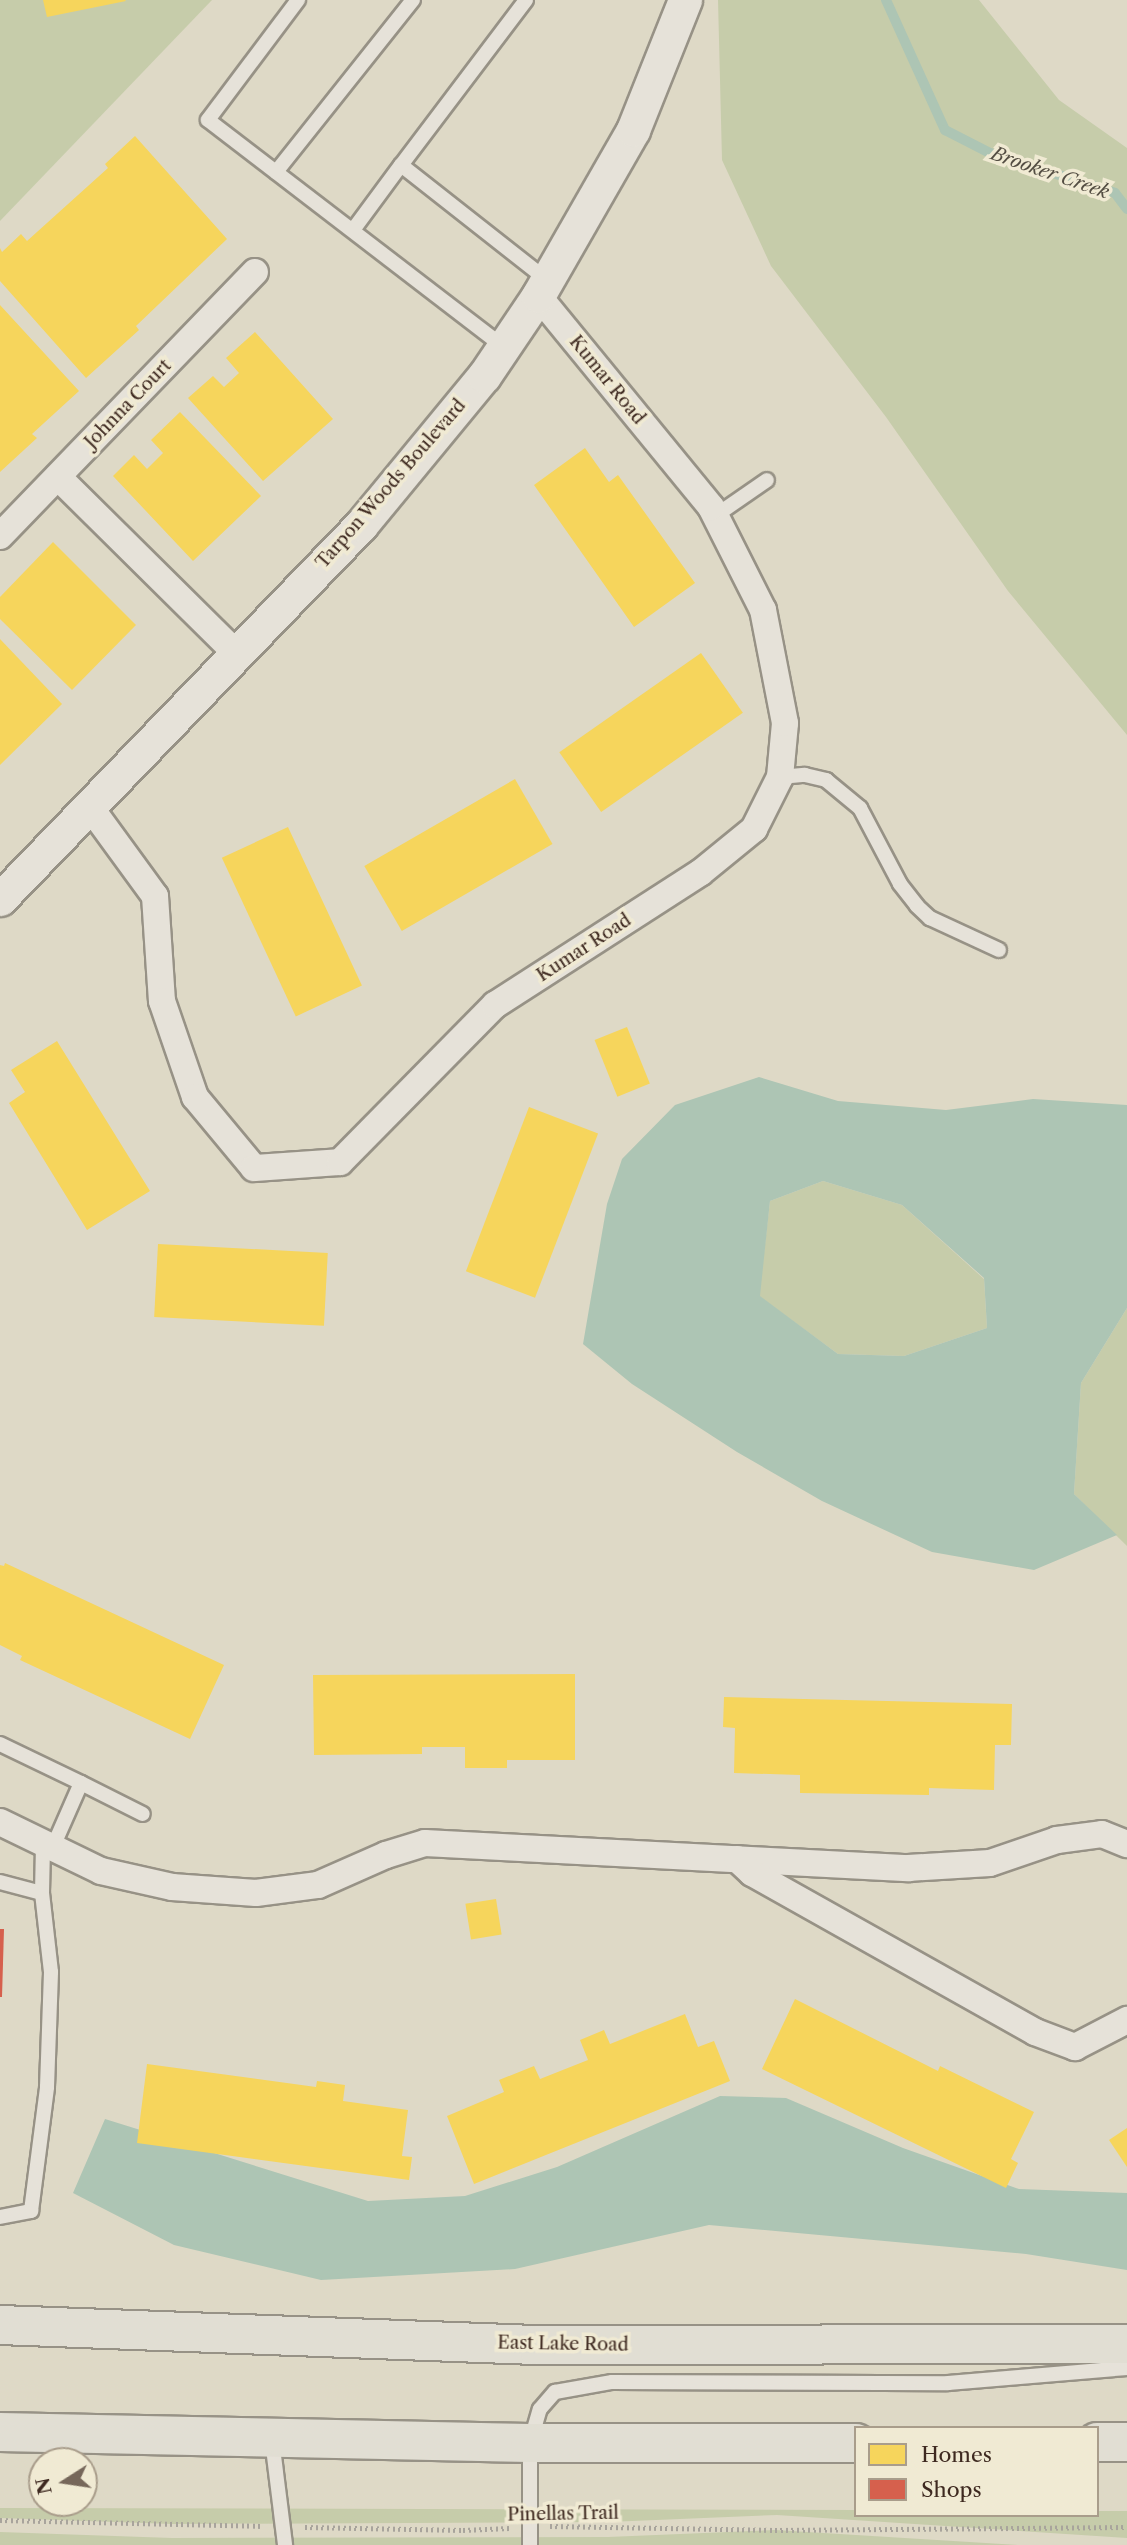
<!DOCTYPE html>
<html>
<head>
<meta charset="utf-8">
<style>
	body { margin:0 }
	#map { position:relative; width:1127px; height:2545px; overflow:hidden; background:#ded9c6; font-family:"Libre Caslon Text",serif }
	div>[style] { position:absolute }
	.green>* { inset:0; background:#c6ccaa }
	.water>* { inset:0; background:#adc5b4 }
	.homes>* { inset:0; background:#f6d55c; transform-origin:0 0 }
	.shops>* { inset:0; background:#d6604d }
	.stream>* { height:10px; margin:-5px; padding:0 5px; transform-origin:5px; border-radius:5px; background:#adc5b4 }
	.path>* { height:4.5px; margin-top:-2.25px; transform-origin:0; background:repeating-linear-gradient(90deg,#a8a49c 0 2px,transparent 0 5.5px) }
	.roads { filter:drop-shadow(2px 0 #979286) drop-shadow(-2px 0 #979286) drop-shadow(0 2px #979286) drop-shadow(0 -2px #979286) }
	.service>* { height:14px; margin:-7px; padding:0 7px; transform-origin:7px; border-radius:7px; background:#e6e2d9 }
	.minor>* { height:26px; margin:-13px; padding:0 13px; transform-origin:13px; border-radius:13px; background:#e6e2d9 }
	.tertiary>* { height:33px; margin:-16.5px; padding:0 16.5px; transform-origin:16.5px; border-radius:16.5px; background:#e6e2d9 }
	.primary>* { height:38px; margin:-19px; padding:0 19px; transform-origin:19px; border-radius:19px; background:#e1ded3 }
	span { translate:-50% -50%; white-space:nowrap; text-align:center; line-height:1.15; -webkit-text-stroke:7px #f0ead3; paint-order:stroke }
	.street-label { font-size:18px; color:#3e2920 }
	.water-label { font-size:19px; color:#544e43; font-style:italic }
	.legend { position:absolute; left:854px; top:2426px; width:245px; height:91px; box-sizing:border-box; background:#f0ead3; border:2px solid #a99d8b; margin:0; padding:9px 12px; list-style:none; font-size:21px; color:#3e2920 }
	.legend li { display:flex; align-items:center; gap:14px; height:35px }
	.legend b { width:35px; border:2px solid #a99d8b }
	.north { position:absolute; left:28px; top:2447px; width:70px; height:70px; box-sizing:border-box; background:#f0ead3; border:2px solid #a99d8b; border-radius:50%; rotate:258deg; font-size:19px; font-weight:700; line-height:28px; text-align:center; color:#3e2920 }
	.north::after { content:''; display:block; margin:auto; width:24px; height:32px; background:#76675a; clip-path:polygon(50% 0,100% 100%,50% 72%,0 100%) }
</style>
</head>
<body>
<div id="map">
	<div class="green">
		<div style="clip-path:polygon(0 0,212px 0,0 221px)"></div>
		<div style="clip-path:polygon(718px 0,979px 0,1059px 100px,1127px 148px,1127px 735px,1008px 591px,886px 417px,771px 266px,722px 160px)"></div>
		<div style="clip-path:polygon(823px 1181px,902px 1205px,984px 1279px,987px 1328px,904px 1356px,838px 1354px,759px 1296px,770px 1201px)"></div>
		<div style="clip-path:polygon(1127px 1308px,1127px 1546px,1074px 1494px,1081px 1383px)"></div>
		<div style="clip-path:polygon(0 2508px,856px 2510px,856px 2515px,1097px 2515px,1097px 2511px,1127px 2511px,1127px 2538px,777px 2515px,608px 2522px,173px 2524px,0 2518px)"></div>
		<div style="clip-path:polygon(775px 2530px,1018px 2545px,0 2545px,0 2532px,172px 2538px,608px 2537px)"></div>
	</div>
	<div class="water">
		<div style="clip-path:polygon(evenodd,759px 1077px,838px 1101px,946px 1110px,1033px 1099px,1127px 1105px,1127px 1308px,1081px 1383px,1074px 1494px,1117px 1535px,1034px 1570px,932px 1552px,822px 1501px,737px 1452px,632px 1384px,583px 1344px,607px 1204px,622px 1159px,675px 1105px,759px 1077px,823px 1181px,902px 1205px,984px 1278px,987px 1328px,904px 1356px,838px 1354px,760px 1296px,770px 1201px,823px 1181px)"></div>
		<div style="clip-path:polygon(720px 2096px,786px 2098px,903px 2148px,1019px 2189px,1127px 2193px,1127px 2270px,1026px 2254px,709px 2225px,515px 2269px,321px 2280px,174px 2245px,73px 2193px,105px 2119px,368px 2201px,465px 2196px,557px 2167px)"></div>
	</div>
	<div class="homes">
		<div style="clip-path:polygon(43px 0,125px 0,126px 1px,47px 17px)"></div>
		<div style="clip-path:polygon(135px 136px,227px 239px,136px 326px,139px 330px,86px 378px,0 281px,0 248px,2px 252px,21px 234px,27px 241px,108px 168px,105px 164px)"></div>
		<div style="clip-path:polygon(0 305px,79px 391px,32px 434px,37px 438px,0 472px)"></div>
		<div style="clip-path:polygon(255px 332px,333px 419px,263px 481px,188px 398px,213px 376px,224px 387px,239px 373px,226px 358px)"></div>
		<div style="clip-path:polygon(180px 412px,261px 496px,193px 561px,113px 476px,134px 455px,147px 469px,163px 453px,151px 440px)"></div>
		<div style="clip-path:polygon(585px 448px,609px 482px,618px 475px,695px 583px,634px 627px,534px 485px)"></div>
		<div style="clip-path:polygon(53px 542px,136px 625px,72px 690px,0 619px,0 597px)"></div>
		<div style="clip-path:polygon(0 639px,62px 704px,0 765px)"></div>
		<div style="left:701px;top:653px;width:73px;height:173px;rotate:55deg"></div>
		<div style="left:515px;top:779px;width:75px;height:174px;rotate:60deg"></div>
		<div style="left:288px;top:827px;width:175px;height:73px;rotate:65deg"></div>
		<div style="left:627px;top:1027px;width:61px;height:35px;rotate:68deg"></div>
		<div style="clip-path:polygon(57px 1041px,150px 1191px,87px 1230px,9px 1103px,25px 1092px,11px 1070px)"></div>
		<div style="left:529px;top:1107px;width:74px;height:176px;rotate:21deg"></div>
		<div style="left:158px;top:1244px;width:170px;height:73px;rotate:3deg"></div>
		<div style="clip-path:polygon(5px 1563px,224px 1665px,190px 1739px,20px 1660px,22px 1656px,0 1645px,0 1565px,4px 1566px)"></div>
		<div style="clip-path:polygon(575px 1674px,575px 1760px,507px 1760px,507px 1768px,465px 1768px,465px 1747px,422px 1747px,422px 1754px,314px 1755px,313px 1675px)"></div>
		<div style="clip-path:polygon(724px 1697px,1012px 1704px,1011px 1745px,995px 1745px,994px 1790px,929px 1788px,929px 1795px,800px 1793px,800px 1775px,734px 1773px,735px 1728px,723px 1727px)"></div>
		<div style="left:496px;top:1899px;width:36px;height:31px;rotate:81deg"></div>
		<div style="clip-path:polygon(795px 1999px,938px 2071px,940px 2066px,1034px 2112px,1011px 2159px,1018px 2163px,1006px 2188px,762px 2069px)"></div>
		<div style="clip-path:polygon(685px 2014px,698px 2047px,714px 2041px,730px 2081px,474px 2184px,447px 2116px,504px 2092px,499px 2080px,534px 2066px,540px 2079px,588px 2060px,580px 2040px,604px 2030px,610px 2044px)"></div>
		<div style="clip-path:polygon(147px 2064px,316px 2087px,317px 2081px,345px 2085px,343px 2101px,408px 2110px,402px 2156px,412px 2157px,409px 2180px,137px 2143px)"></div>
		<div style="clip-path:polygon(1127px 2128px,1127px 2167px,1109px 2140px)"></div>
	</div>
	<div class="shops">
		<div style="clip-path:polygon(0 1929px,4px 1929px,2px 1997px,0 1997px)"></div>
	</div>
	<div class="stream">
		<div style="left:886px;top:0;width:143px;rotate:65.6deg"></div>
		<div style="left:945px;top:130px;width:51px;rotate:27.1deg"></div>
		<div style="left:990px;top:153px;width:131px;rotate:17.7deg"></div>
		<div style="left:1115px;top:193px;width:20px;rotate:53deg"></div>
	</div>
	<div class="path">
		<div style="left:0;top:2520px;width:262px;rotate:1.3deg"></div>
		<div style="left:550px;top:2526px;width:225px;rotate:1deg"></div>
		<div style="left:775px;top:2530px;width:352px;rotate:-0.5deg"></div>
		<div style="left:305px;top:2527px;width:158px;rotate:1.1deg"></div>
		<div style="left:463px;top:2530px;width:47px;rotate:-2.4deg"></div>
	</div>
	<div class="roads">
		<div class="service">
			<div style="left:298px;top:0;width:150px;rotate:126.9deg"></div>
			<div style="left:208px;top:120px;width:373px;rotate:37.5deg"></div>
			<div style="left:526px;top:0;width:207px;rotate:127.1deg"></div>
			<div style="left:401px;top:165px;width:186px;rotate:38.2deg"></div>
			<div style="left:276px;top:172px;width:220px;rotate:-51.5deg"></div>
			<div style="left:353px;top:230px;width:81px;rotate:-53.6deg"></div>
			<div style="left:715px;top:516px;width:63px;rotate:-34.7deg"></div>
			<div style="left:780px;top:777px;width:25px;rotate:-5deg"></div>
			<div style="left:805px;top:775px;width:22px;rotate:13deg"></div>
			<div style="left:826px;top:780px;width:44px;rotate:39.5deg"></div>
			<div style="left:860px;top:808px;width:86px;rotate:62.2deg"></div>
			<div style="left:900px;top:884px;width:28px;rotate:52deg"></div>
			<div style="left:917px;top:906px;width:18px;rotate:43deg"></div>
			<div style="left:930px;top:918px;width:76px;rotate:24.9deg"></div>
			<div style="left:0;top:1744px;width:90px;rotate:25.7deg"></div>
			<div style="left:52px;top:1849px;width:72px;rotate:-66.3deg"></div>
			<div style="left:81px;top:1783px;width:69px;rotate:26.6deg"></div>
			<div style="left:0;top:1882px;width:43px;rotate:14.7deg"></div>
			<div style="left:0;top:2217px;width:32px;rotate:-11deg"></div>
			<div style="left:31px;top:2211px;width:125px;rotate:-82.6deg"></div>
			<div style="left:47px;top:2087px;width:115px;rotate:-88deg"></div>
			<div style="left:51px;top:1972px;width:80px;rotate:-96.5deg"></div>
			<div style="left:42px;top:1893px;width:49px;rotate:-88.8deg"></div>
			<div style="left:272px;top:2440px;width:106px;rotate:82.9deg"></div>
			<div style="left:530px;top:2545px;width:102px;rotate:-90deg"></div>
			<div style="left:530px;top:2443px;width:35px;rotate:-74deg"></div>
			<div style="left:540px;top:2409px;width:23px;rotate:-49deg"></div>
			<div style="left:555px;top:2392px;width:58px;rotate:-10deg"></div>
			<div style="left:612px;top:2382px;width:336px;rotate:0.2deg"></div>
			<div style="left:948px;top:2383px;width:180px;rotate:-4.8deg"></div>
		</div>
		<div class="minor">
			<div style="left:58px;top:477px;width:252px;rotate:44.7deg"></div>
			<div style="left:0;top:536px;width:367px;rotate:-46deg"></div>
			<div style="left:90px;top:807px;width:110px;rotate:53.9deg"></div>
			<div style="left:155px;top:896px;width:105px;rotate:86.2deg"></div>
			<div style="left:162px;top:1001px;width:102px;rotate:71deg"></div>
			<div style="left:195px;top:1097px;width:92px;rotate:50.3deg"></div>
			<div style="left:254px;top:1168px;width:86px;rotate:-4deg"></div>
			<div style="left:340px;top:1162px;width:221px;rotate:-45.4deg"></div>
			<div style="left:495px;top:1005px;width:244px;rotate:-32.8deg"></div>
			<div style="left:700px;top:873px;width:70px;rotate:-39.2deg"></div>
			<div style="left:754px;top:829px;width:58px;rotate:-63.4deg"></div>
			<div style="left:780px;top:777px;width:54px;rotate:-84.7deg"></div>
			<div style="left:785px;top:723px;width:115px;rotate:-101deg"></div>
			<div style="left:763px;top:610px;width:115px;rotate:-116.8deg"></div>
			<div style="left:711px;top:507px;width:273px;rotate:-129.3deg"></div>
			<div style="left:0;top:1822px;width:112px;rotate:25.9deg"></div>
			<div style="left:101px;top:1871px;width:73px;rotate:12.7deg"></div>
			<div style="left:172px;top:1887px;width:84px;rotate:4.1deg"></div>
			<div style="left:256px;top:1893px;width:63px;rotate:-7.4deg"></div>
			<div style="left:318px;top:1885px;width:74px;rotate:-23.8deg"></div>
			<div style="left:386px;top:1855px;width:41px;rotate:-17.1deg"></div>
			<div style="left:425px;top:1843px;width:484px;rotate:3deg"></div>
			<div style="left:908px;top:1868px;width:82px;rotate:-3.5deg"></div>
			<div style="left:990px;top:1863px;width:71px;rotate:-18.9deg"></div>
			<div style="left:1057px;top:1840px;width:45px;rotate:-7.6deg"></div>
			<div style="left:1102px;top:1834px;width:27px;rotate:22deg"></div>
			<div style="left:737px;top:1859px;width:21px;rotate:43deg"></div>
			<div style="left:752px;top:1873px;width:325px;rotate:29.3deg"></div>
			<div style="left:1035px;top:2032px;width:43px;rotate:20.6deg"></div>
			<div style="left:1075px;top:2047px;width:59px;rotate:-27.4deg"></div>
		</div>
		<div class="tertiary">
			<div style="left:0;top:899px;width:520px;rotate:-46.01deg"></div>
			<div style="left:361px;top:525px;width:193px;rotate:-50.5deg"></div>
			<div style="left:484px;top:376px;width:97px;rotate:-56deg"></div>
			<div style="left:538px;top:296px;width:191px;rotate:-60.2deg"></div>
			<div style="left:633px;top:130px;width:140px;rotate:-68.2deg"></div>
		</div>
		<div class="primary">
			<div style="left:0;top:2325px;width:536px;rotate:2.14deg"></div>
			<div style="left:536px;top:2345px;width:591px;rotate:-0.1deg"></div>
			<div style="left:0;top:2432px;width:530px;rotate:1.19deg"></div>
			<div style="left:530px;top:2443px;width:326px"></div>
			<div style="left:1097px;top:2442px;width:30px"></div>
		</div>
	</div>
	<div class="street-label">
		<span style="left:607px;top:380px;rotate:51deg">Kumar Road</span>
		<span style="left:128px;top:404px;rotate:-46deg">Johnna Court</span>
		<span style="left:391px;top:484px;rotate:-49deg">Tarpon Woods Boulevard</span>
		<span style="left:584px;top:948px;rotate:-33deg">Kumar Road</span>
		<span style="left:563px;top:2344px;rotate:1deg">East Lake Road</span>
		<span style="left:563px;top:2514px;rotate:-1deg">Pinellas Trail</span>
	</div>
	<div class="water-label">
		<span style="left:1050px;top:173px;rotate:19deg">Brooker Creek</span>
	</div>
	<ul class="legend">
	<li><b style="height:19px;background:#f6d55c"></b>Homes</li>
	<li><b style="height:19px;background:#d6604d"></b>Shops</li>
	</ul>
	<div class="north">N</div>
</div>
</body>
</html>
